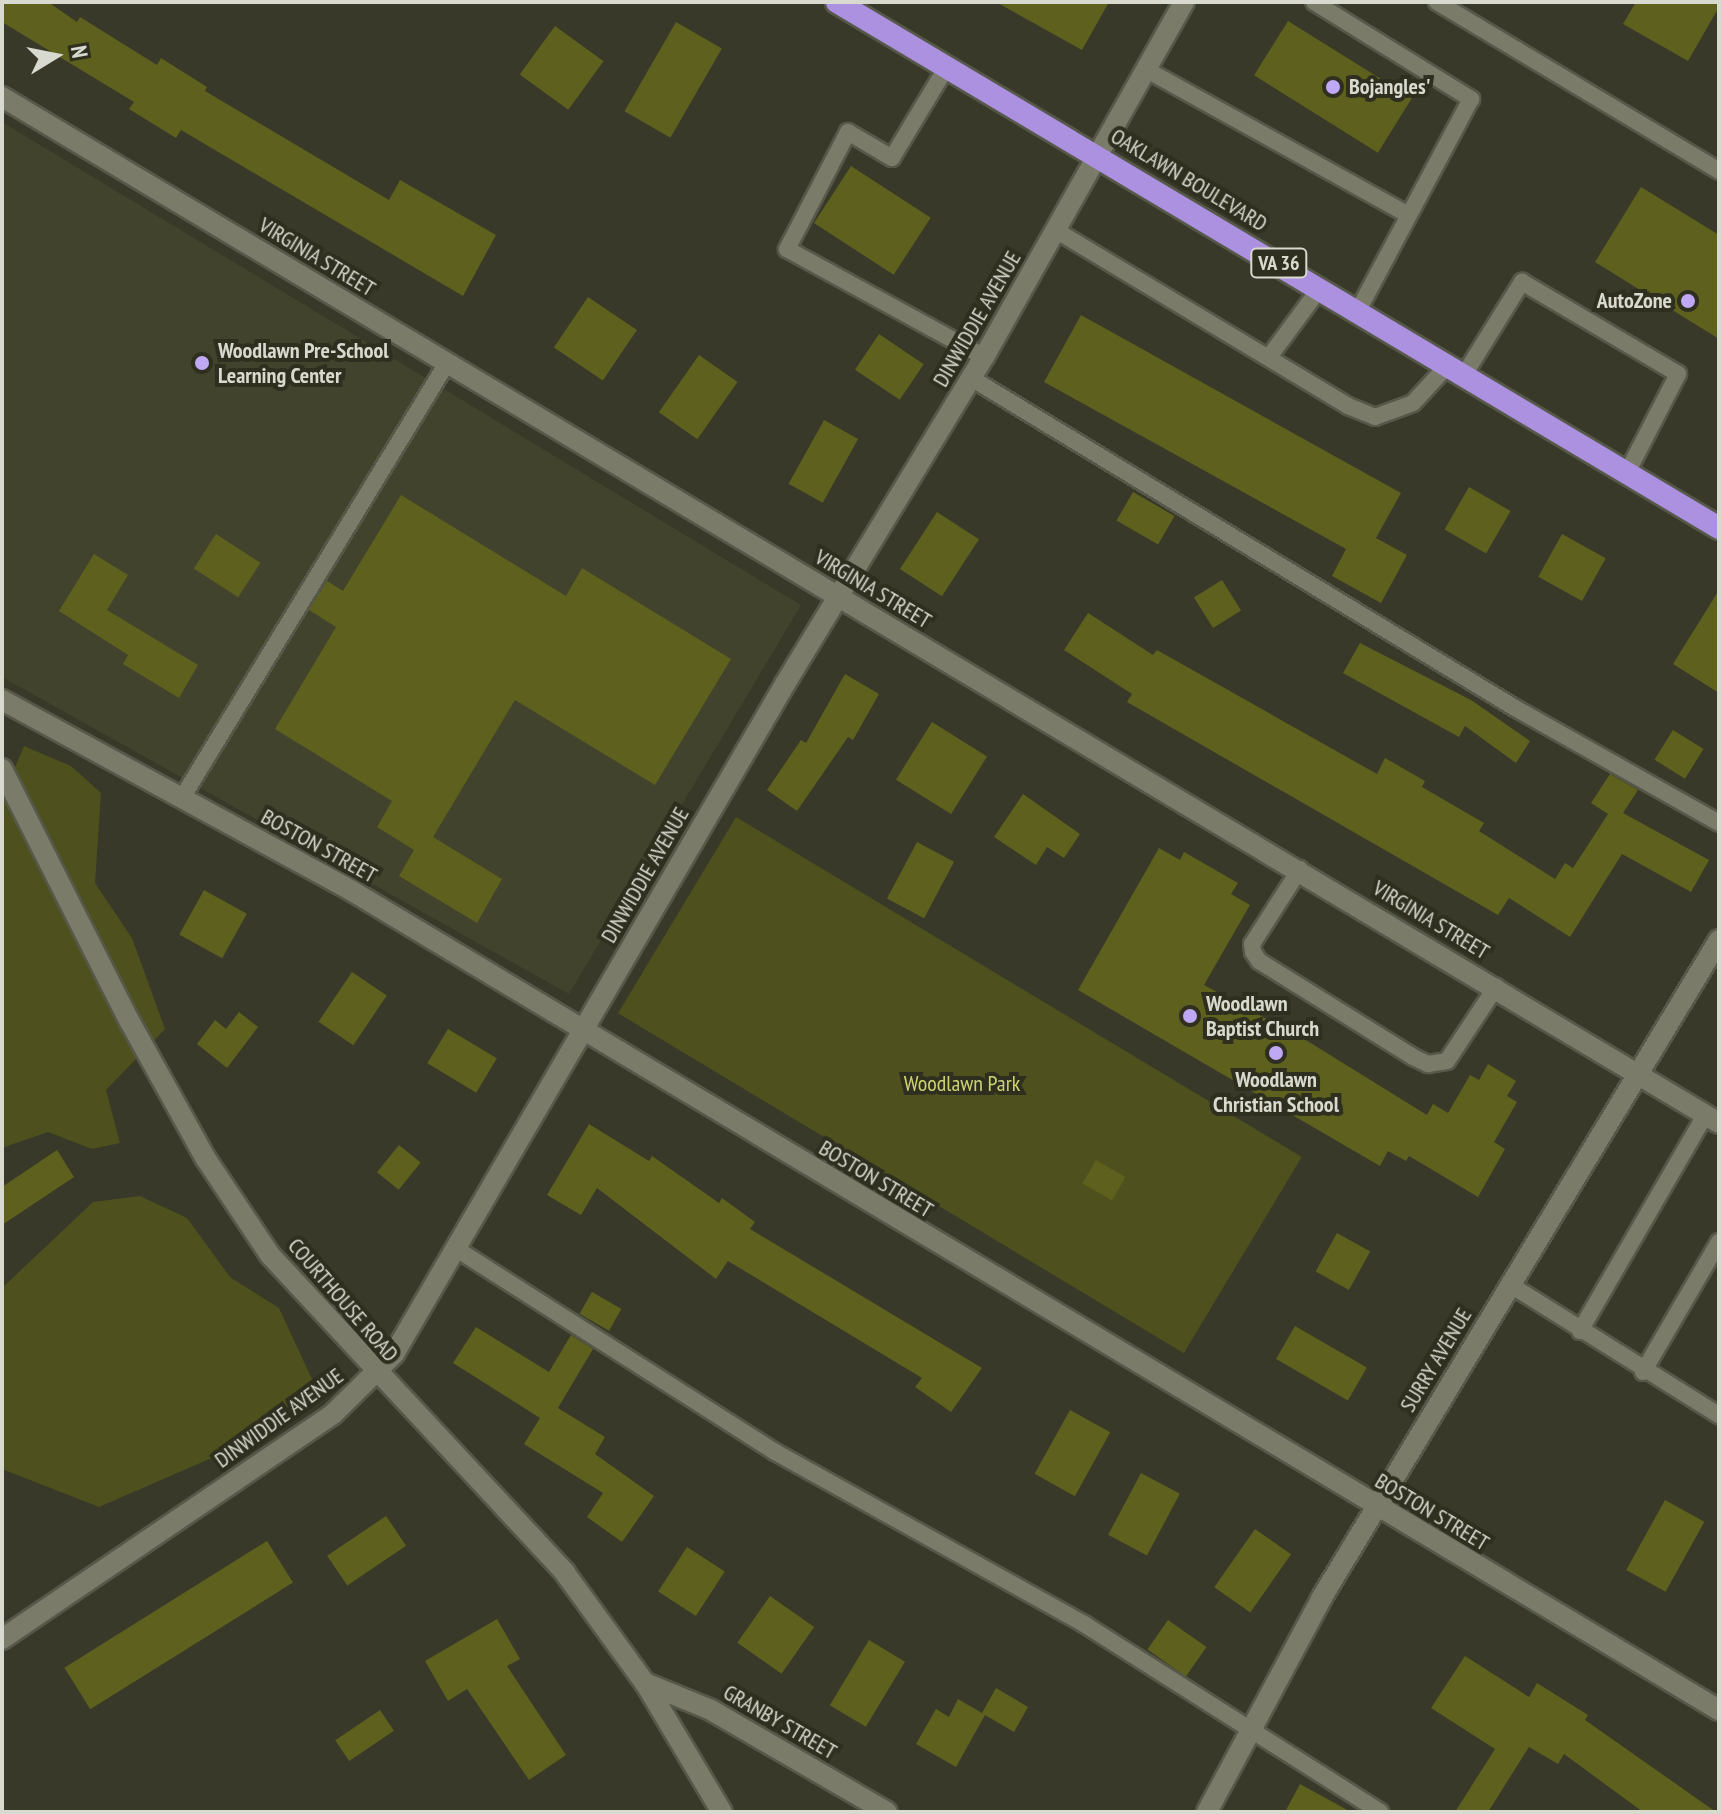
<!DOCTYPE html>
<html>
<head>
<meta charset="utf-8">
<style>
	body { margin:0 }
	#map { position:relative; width:1721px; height:1814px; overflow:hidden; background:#383928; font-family:"PT Sans Narrow",sans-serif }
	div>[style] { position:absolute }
	.built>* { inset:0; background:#42432c }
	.green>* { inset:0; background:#4e501d; transform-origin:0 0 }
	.building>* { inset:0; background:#5e601e; transform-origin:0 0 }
	.roads { filter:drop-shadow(2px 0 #565849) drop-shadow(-2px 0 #565849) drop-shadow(0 2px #565849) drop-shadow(0 -2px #565849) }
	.service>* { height:16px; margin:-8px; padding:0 8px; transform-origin:8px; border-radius:8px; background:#7a7c69 }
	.minor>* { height:20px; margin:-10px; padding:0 10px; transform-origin:10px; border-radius:10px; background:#7a7c69 }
	.tertiary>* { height:20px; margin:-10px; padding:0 10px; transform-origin:10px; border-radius:10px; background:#7a7c69 }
	.trunk>* { height:22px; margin:-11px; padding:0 11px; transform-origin:11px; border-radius:11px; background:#ac91e0 }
	.dots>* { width:22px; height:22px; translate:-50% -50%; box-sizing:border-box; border:4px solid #2e2f1e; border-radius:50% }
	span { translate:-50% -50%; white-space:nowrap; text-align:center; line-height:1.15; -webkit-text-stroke:8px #2e2f1e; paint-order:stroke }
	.shield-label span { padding:2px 6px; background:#2e2f1e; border:2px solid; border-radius:6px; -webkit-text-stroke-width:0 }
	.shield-label { font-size:20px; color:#d8d9cf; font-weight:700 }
	.poi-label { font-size:22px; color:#d8d9cf; font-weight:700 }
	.left { translate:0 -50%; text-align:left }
	.right { translate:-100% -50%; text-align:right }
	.street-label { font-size:22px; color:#d8d9cf }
	.park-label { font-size:22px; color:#ced274 }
	.frame { position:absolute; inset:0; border:4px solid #d8d9cf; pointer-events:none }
	.north { position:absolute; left:16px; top:16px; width:80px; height:80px; -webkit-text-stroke:6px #2e2f1e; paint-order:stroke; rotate:80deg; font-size:22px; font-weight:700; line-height:32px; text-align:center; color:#d8d9cf }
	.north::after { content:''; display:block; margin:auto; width:28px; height:36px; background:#d8d9cf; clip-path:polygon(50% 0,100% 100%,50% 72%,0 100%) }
</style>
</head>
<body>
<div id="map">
	<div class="built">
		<div style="clip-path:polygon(2px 122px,801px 605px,569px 994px,2px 677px)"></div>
	</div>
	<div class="green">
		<div style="clip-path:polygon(24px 746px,71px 766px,101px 793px,95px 883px,132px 938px,165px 1029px,106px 1090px,120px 1143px,92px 1149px,48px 1132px,2px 1148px,2px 798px)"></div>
		<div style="left:736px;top:817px;width:660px;height:229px;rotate:31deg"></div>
		<div style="clip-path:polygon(140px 1196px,187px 1218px,230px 1277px,279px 1308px,317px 1390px,290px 1424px,99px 1507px,2px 1469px,2px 1288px,93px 1202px)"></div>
	</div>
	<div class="building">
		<div style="clip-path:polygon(2px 2px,48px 2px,77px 22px,80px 17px,157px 65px,161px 58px,207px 87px,205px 91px,389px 200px,400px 180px,496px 235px,463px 296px,181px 130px,176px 138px,129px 109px,134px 102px,2px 22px)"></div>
		<div style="clip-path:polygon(996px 2px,1109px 2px,1082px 50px)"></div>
		<div style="clip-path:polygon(1636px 2px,1719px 2px,1719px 7px,1688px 61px,1623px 24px)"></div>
		<div style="left:1288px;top:21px;width:146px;height:64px;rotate:32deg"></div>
		<div style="left:676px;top:22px;width:53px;height:103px;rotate:30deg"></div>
		<div style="left:555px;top:26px;width:60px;height:60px;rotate:36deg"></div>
		<div style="left:851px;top:166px;width:95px;height:68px;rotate:33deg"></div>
		<div style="clip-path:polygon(1641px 187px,1719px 235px,1719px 339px,1595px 262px)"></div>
		<div style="left:588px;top:297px;width:59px;height:61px;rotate:34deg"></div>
		<div style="clip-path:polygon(1081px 315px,1401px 493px,1376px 538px,1407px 555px,1381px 603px,1332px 576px,1346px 549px,1044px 382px)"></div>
		<div style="left:879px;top:334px;width:54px;height:43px;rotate:34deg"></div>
		<div style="left:699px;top:355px;width:47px;height:70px;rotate:35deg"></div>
		<div style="left:824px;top:420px;width:39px;height:73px;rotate:29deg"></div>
		<div style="left:1469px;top:487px;width:48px;height:49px;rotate:30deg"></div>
		<div style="left:1133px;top:492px;width:48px;height:33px;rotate:30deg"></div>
		<div style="clip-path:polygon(401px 495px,566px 596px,582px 568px,731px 659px,655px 785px,515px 700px,433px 837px,502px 879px,477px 923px,399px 876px,414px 850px,377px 827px,392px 801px,275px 729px,336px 627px,309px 610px,327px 581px,343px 591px)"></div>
		<div style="left:937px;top:512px;width:50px;height:68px;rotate:33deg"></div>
		<div style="left:216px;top:534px;width:53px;height:41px;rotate:33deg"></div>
		<div style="left:1562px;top:534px;width:50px;height:49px;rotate:29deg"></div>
		<div style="clip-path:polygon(94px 554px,128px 575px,107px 610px,198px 665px,179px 698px,123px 664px,128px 655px,59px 611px)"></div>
		<div style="left:1222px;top:580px;width:36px;height:33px;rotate:58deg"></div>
		<div style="clip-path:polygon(1719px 590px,1719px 693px,1673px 664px)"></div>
		<div style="clip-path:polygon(1088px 613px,1153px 655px,1157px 650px,1377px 774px,1385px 758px,1425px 781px,1422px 787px,1484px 823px,1479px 831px,1555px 879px,1565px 863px,1573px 868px,1608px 814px,1591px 803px,1610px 774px,1638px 790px,1623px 813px,1709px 860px,1691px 892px,1622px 854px,1570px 937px,1509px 898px,1498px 915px,1127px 702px,1132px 694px,1064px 650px)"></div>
		<div style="clip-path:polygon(1360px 643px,1471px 700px,1530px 741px,1516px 763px,1465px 726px,1459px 737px,1343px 673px)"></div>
		<div style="clip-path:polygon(845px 674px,879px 694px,853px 740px,848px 737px,797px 811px,767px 790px,801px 740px,806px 743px)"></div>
		<div style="left:932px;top:722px;width:65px;height:68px;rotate:32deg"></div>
		<div style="left:1673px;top:730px;width:36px;height:35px;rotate:32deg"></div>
		<div style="clip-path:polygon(1023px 794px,1080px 834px,1064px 858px,1047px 847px,1036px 865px,994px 837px)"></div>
		<div style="left:917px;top:842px;width:42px;height:64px;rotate:28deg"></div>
		<div style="clip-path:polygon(1159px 848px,1180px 860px,1184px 852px,1238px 883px,1231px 894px,1250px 905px,1204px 985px,1309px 1042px,1427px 1115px,1433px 1104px,1448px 1113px,1470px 1075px,1479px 1080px,1488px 1064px,1516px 1081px,1507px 1096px,1517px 1102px,1494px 1142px,1505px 1149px,1478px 1197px,1409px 1156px,1406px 1161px,1388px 1151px,1380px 1166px,1078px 990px)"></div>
		<div style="left:204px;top:890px;width:49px;height:51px;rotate:29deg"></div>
		<div style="left:352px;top:972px;width:42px;height:60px;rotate:34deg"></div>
		<div style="clip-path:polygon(239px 1012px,258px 1027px,227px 1068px,197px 1044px,215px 1020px,226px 1029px)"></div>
		<div style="left:448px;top:1029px;width:57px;height:40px;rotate:31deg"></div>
		<div style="clip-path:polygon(589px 1124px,649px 1161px,652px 1156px,719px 1203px,722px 1198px,755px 1222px,750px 1229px,982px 1368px,951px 1412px,915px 1387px,922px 1378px,728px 1261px,716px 1279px,597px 1188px,581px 1215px,547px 1195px)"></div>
		<div style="left:399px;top:1145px;width:28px;height:35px;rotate:39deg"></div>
		<div style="clip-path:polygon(57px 1150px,74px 1177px,2px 1225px,2px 1187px)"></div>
		<div style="left:1096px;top:1160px;width:34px;height:27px;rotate:30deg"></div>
		<div style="left:1337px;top:1233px;width:38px;height:44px;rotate:29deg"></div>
		<div style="left:592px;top:1292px;width:34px;height:25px;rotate:30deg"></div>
		<div style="left:1295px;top:1326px;width:83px;height:38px;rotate:30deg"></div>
		<div style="clip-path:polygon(476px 1327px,549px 1372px,571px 1335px,593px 1349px,558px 1408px,605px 1437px,595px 1454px,654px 1496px,622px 1542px,587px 1517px,603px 1493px,524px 1444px,540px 1418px,453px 1363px)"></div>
		<div style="left:1070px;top:1410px;width:46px;height:73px;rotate:29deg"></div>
		<div style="left:1141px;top:1473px;width:44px;height:70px;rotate:28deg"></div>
		<div style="left:1665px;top:1500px;width:45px;height:80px;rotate:29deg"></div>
		<div style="left:386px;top:1516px;width:36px;height:71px;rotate:56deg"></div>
		<div style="left:1255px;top:1529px;width:44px;height:71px;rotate:35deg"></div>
		<div style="left:267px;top:1541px;width:49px;height:239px;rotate:58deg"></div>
		<div style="left:687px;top:1547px;width:45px;height:53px;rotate:33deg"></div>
		<div style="left:770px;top:1596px;width:54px;height:57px;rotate:35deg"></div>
		<div style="clip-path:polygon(497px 1619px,520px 1659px,507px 1666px,566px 1755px,529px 1780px,467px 1689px,448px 1701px,425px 1661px)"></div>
		<div style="left:1168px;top:1620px;width:47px;height:36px;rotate:35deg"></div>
		<div style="left:869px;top:1640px;width:42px;height:76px;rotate:31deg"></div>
		<div style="clip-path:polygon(1465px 1656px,1529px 1697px,1537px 1683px,1588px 1715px,1585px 1720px,1716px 1812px,1643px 1812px,1564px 1754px,1558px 1764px,1529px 1747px,1488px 1812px,1455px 1812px,1495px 1749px,1431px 1708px)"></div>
		<div style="clip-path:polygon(996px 1688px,1028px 1707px,1014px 1732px,985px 1715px,956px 1767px,916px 1744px,936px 1709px,949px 1717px,958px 1699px,982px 1713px)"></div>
		<div style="left:380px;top:1710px;width:25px;height:54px;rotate:56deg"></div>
		<div style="clip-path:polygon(1300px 1784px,1351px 1812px,1285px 1812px)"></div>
	</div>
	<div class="roads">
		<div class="service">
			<div style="left:1314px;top:2px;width:185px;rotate:31.7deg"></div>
			<div style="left:1471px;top:99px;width:240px;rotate:118.1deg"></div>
			<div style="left:1437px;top:2px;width:329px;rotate:30.9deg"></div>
			<div style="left:946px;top:68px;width:105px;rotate:121deg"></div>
			<div style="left:892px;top:158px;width:51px;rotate:-149.4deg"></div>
			<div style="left:848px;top:132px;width:132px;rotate:117.5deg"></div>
			<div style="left:787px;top:249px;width:225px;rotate:28.7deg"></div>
			<div style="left:1147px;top:70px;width:299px;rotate:29deg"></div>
			<div style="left:1057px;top:231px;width:340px;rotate:31deg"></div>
			<div style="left:1348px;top:406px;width:29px;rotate:22deg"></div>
			<div style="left:1375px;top:417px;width:40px;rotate:-20.2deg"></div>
			<div style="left:1413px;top:403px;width:52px;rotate:-47.4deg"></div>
			<div style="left:1269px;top:357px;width:86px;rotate:-53.5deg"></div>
			<div style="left:1464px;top:375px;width:110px;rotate:-58.1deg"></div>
			<div style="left:1522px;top:282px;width:181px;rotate:30.5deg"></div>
			<div style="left:1678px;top:374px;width:111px;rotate:117.3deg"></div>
			<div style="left:971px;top:378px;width:636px;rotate:31.24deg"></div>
			<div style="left:1515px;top:708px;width:234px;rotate:29.4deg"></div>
			<div style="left:182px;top:798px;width:509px;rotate:-58.65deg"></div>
			<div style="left:1300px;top:869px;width:89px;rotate:122.6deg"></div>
			<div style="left:1252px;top:944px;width:8px;rotate:83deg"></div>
			<div style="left:1253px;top:952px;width:11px;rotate:56deg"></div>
			<div style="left:1259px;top:961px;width:181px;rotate:31.9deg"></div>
			<div style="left:1413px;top:1057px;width:17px;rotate:25deg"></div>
			<div style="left:1428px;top:1064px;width:19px;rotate:-9deg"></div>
			<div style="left:1447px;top:1061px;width:89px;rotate:-56.5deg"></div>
			<div style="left:455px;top:1248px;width:379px;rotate:32.5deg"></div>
			<div style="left:775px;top:1452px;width:354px;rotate:29.1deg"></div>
			<div style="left:1084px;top:1624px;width:351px;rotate:32.4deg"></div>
			<div style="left:1509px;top:1284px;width:248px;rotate:32deg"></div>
			<div style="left:1580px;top:1331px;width:250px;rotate:-59.9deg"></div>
			<div style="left:1643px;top:1372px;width:151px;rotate:-59.7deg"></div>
		</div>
		<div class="minor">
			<div style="left:2px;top:97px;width:2000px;rotate:30.86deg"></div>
			<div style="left:2px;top:700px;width:399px;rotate:28.6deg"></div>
			<div style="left:352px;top:891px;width:1594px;rotate:30.93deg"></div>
			<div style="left:2px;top:1639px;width:400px;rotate:-34.2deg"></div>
			<div style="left:333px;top:1414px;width:86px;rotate:-44.5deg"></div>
			<div style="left:394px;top:1354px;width:776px;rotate:-59.73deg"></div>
			<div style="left:785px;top:684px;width:383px;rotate:-58.7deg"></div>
			<div style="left:984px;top:357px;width:407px;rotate:-60.6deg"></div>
			<div style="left:645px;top:1683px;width:71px;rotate:22.2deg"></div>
			<div style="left:711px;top:1710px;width:203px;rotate:30.1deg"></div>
			<div style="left:1207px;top:1812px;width:242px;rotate:-61.8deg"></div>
			<div style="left:1321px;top:1599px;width:770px;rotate:-58.87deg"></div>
		</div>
		<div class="tertiary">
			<div style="left:2px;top:769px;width:284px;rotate:63.2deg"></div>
			<div style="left:130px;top:1022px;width:157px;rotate:61deg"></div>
			<div style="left:206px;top:1159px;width:115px;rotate:56.3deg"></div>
			<div style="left:270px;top:1255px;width:434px;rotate:47.1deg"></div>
			<div style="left:565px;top:1573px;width:136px;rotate:54deg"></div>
			<div style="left:645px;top:1683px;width:150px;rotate:59.2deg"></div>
		</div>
		<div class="trunk">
			<div style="left:837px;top:2px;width:1027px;rotate:30.81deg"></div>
		</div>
	</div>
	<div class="dots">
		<div style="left:1333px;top:87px;background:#bfa8f4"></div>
		<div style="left:1688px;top:301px;background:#bfa8f4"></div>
		<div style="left:202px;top:363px;background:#bfa8f4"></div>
		<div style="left:1190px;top:1016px;background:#bfa8f4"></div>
		<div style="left:1276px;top:1053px;background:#bfa8f4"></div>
	</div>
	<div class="shield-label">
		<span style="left:1279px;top:263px">VA 36</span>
	</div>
	<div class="poi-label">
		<span class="left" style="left:1349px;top:87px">Bojangles'</span>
		<span class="right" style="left:1672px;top:301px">AutoZone</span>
		<span class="left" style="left:218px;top:363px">Woodlawn Pre-School<br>Learning Center</span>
		<span class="left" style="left:1206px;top:1016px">Woodlawn<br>Baptist Church</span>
		<span style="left:1276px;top:1092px">Woodlawn<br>Christian School</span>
	</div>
	<div class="street-label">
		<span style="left:1189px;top:180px;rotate:31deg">OAKLAWN BOULEVARD</span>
		<span style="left:317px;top:257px;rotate:31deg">VIRGINIA STREET</span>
		<span style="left:977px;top:319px;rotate:-60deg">DINWIDDIE AVENUE</span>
		<span style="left:873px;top:589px;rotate:31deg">VIRGINIA STREET</span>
		<span style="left:319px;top:846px;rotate:29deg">BOSTON STREET</span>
		<span style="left:645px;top:875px;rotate:-60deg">DINWIDDIE AVENUE</span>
		<span style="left:1431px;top:920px;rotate:31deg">VIRGINIA STREET</span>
		<span style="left:876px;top:1179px;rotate:31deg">BOSTON STREET</span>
		<span style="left:343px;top:1300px;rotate:49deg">COURTHOUSE ROAD</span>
		<span style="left:1436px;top:1360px;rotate:-59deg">SURRY AVENUE</span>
		<span style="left:279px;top:1418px;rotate:-36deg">DINWIDDIE AVENUE</span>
		<span style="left:1432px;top:1512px;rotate:31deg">BOSTON STREET</span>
		<span style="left:780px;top:1722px;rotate:30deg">GRANBY STREET</span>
	</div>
	<div class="park-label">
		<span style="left:962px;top:1084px">Woodlawn Park</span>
	</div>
	<div class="frame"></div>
	<div class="north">N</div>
</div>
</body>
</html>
